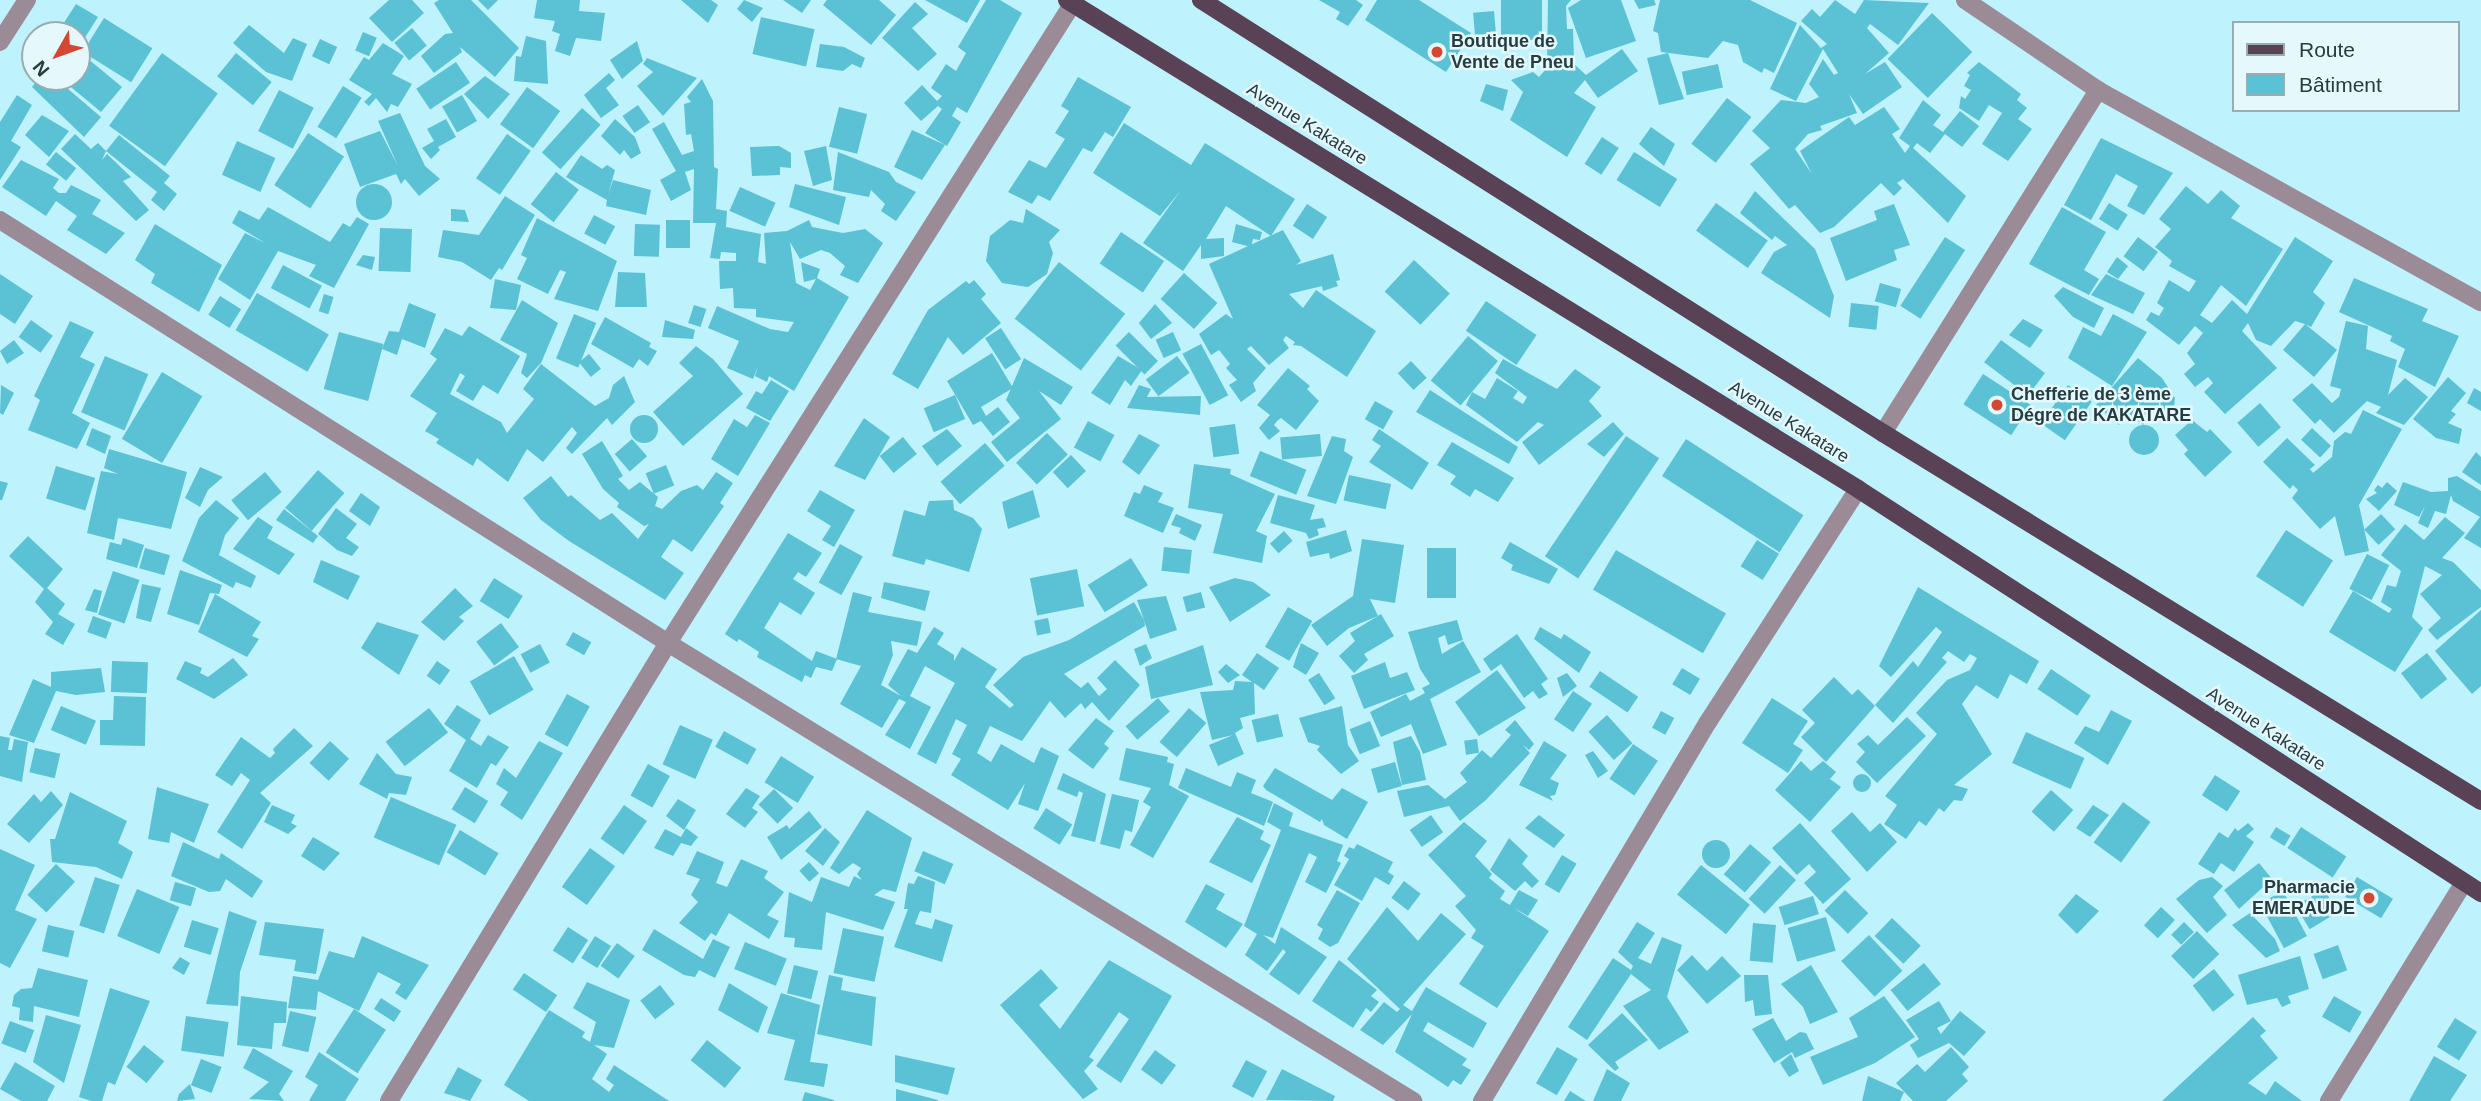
<!DOCTYPE html>
<html>
<head>
<meta charset="utf-8">
<style>
	body { margin:0 }
	#map { position:relative; width:2481px; height:1101px; overflow:hidden; background:#bef2fd; font-family:Helvetica,sans-serif }
	div>[style] { position:absolute }
	.building>* { inset:0; background:#5bc1d4; transform-origin:0 0 }
	.round { border-radius:50% }
	.minor>* { height:18px; margin:-9px; padding:0 9px; transform-origin:9px; border-radius:9px; background:#9a8b97 }
	.major>* { height:18px; margin:-9px; padding:0 9px; transform-origin:9px; border-radius:9px; background:#594156 }
	.dots>* { width:19px; height:19px; translate:-50% -50%; box-sizing:border-box; border:4px solid #e5f9fd; border-radius:50% }
	span { translate:-50% -50%; white-space:nowrap; text-align:center; line-height:1.15; -webkit-text-stroke:5px #e5f9fd; paint-order:stroke }
	.poi-label { font-size:18px; color:#273c40; font-weight:700 }
	.left { translate:0 -50%; text-align:left }
	.right { translate:-100% -50%; text-align:right }
	.street-label { font-size:18px; color:#273c40 }
	.legend { position:absolute; left:2232px; top:21px; width:228px; height:91px; box-sizing:border-box; background:#e5f9fd; border:2px solid #99adb1; margin:0; padding:9px 12px; list-style:none; font-size:21px; color:#273c40 }
	.legend li { display:flex; align-items:center; gap:14px; height:35px }
	.legend b { width:35px; border:2px solid #99adb1 }
	.north { position:absolute; left:21px; top:21px; width:70px; height:70px; box-sizing:border-box; background:#e5f9fd; border:2px solid #99adb1; border-radius:50%; rotate:230deg; font-size:19px; font-weight:700; line-height:28px; text-align:center; color:#273c40 }
	.north::after { content:''; display:block; margin:auto; width:24px; height:32px; background:#d44832; clip-path:polygon(50% 0,100% 100%,50% 72%,0 100%) }
</style>
</head>
<body>
<div id="map">
	<div class="building">
		<div style="clip-path:polygon(389px 0,412px 0,424px 13px,392px 42px,369px 18px)"></div>
		<div style="clip-path:polygon(439px 0,471px 0,519px 48px,495px 77px,460px 47px,462px 52px,434px 73px,421px 56px,445px 34px,453px 33px,434px 3px)"></div>
		<div style="clip-path:polygon(478px 0,498px 0,488px 10px)"></div>
		<div style="clip-path:polygon(537px 0,580px 0,579px 11px,605px 13px,601px 41px,576px 38px,570px 56px,555px 51px,560px 34px,552px 31px,555px 21px,534px 18px)"></div>
		<div style="clip-path:polygon(681px 0,711px 0,718px 5px,708px 23px)"></div>
		<div style="clip-path:polygon(744px 0,763px 8px,752px 22px,737px 9px)"></div>
		<div style="clip-path:polygon(783px 0,811px 0,802px 13px)"></div>
		<div style="clip-path:polygon(827px 0,879px 0,896px 15px,871px 45px,823px 5px)"></div>
		<div style="clip-path:polygon(925px 0,980px 0,967px 23px)"></div>
		<div style="clip-path:polygon(986px 0,1000px 0,1022px 13px,967px 113px,957px 107px,952px 116px,961px 122px,947px 146px,925px 133px,942px 109px,938px 106px,921px 121px,904px 103px,922px 85px,937px 101px,942px 96px,931px 88px,946px 64px,956px 71px,966px 53px,958px 47px)"></div>
		<div style="clip-path:polygon(1319px 0,1356px 0,1363px 5px,1348px 26px,1336px 19px,1340px 12px)"></div>
		<div style="clip-path:polygon(1377px 0,1419px 0,1471px 33px,1446px 72px,1365px 20px)"></div>
		<div style="left:1501px;top:0;width:41px;height:40px"></div>
		<div style="clip-path:polygon(1548px 0,1571px 0,1566px 6px,1567px 29px,1573px 29px,1574px 59px,1562px 59px,1571px 67px,1574px 64px,1586px 75px,1622px 49px,1638px 71px,1598px 98px,1585px 80px,1574px 93px,1596px 107px,1567px 157px,1510px 120px,1523px 92px,1511px 80px,1533px 72px,1539px 77px,1547px 68px)"></div>
		<div style="clip-path:polygon(1581px 0,1621px 0,1636px 41px,1586px 58px,1568px 8px)"></div>
		<div style="clip-path:polygon(1634px 0,1654px 0,1656px 5px,1639px 9px)"></div>
		<div style="clip-path:polygon(1660px 0,1750px 0,1797px 23px,1774px 73px,1764px 68px,1762px 73px,1743px 62px,1738px 45px,1723px 41px,1708px 58px,1661px 52px,1658px 33px,1653px 31px)"></div>
		<div style="clip-path:polygon(1835px 0,1855px 14px,1864px 0,1929px 3px,1898px 45px,1870px 24px,1867px 28px,1889px 53px,1865px 74px,1885px 62px,1902px 87px,1863px 114px,1849px 94px,1857px 113px,1820px 126px,1822px 130px,1808px 134px,1795px 149px,1812px 174px,1800px 151px,1849px 117px,1855px 125px,1884px 107px,1900px 129px,1892px 134px,1905px 153px,1910px 146px,1899px 138px,1923px 100px,1941px 115px,1933px 125px,1943px 132px,1960px 111px,1979px 126px,1962px 147px,1945px 134px,1930px 153px,1917px 143px,1913px 148px,1966px 196px,1948px 223px,1903px 179px,1897px 183px,1902px 188px,1894px 196px,1881px 183px,1834px 227px,1820px 233px,1795px 205px,1789px 209px,1750px 164px,1770px 148px,1752px 131px,1781px 100px,1806px 103px,1819px 97px,1809px 84px,1823px 59px,1834px 75px,1838px 73px,1823px 49px,1796px 101px,1770px 89px,1800px 25px,1821px 48px,1827px 44px,1801px 21px,1812px 9px,1820px 17px)"></div>
		<div style="clip-path:polygon(915px 2px,928px 14px,912px 28px,937px 54px,918px 71px,882px 38px)"></div>
		<div style="clip-path:polygon(76px 4px,98px 17px,77px 50px,77px 35px,56px 35px)"></div>
		<div style="left:1494px;top:11px;width:24px;height:21px;rotate:85deg"></div>
		<div style="left:1932px;top:13px;width:56px;height:64px;rotate:44deg"></div>
		<div style="left:761px;top:17px;width:55px;height:38px;rotate:13deg"></div>
		<div style="left:104px;top:18px;width:57px;height:40px;rotate:32deg"></div>
		<div style="clip-path:polygon(249px 25px,284px 53px,293px 38px,307px 44px,292px 81px,266px 72px,233px 43px)"></div>
		<div style="left:412px;top:28px;width:23px;height:23px;rotate:50deg"></div>
		<div style="left:363px;top:32px;width:15px;height:20px;rotate:23deg"></div>
		<div style="clip-path:polygon(526px 36px,546px 41px,548px 84px,514px 81px,516px 56px,521px 57px)"></div>
		<div style="left:320px;top:39px;width:19px;height:19px;rotate:25deg"></div>
		<div style="clip-path:polygon(637px 41px,643px 61px,622px 79px,610px 60px)"></div>
		<div style="clip-path:polygon(383px 43px,404px 56px,392px 74px,412px 84px,398px 107px,391px 104px,387px 112px,376px 98px,369px 106px,364px 102px,372px 94px,349px 80px,364px 57px,369px 60px)"></div>
		<div style="clip-path:polygon(820px 44px,844px 47px,865px 58px,861px 68px,852px 64px,843px 71px,816px 67px)"></div>
		<div style="left:162px;top:53px;width:69px;height:90px;rotate:36deg"></div>
		<div style="left:236px;top:53px;width:46px;height:30px;rotate:39deg"></div>
		<div style="clip-path:polygon(1668px 53px,1684px 99px,1659px 105px,1647px 58px)"></div>
		<div style="clip-path:polygon(87px 58px,122px 87px,101px 112px,66px 83px,77px 77px)"></div>
		<div style="clip-path:polygon(647px 58px,697px 78px,663px 116px,637px 86px,653px 72px,643px 64px)"></div>
		<div style="left:456px;top:62px;width:25px;height:48px;rotate:56deg"></div>
		<div style="clip-path:polygon(1979px 62px,2021px 94px,2017px 100px,2027px 108px,2018px 119px,2032px 129px,2008px 161px,1982px 144px,2002px 113px,1989px 105px,1979px 121px,1959px 108px,1961px 96px,1965px 99px,1971px 90px,1964px 86px,1970px 75px,1967px 73px)"></div>
		<div style="left:1718px;top:64px;width:24px;height:37px;rotate:78deg"></div>
		<div style="clip-path:polygon(609px 73px,615px 80px,606px 88px,619px 105px,601px 118px,584px 95px)"></div>
		<div style="clip-path:polygon(485px 76px,510px 94px,488px 119px,464px 94px)"></div>
		<div style="clip-path:polygon(40px 77px,54px 77px,101px 117px,84px 137px,32px 87px)"></div>
		<div style="clip-path:polygon(1078px 77px,1131px 107px,1113px 137px,1105px 132px,1092px 152px,1083px 148px,1050px 201px,1038px 195px,1032px 204px,1008px 192px,1029px 160px,1046px 168px,1065px 139px,1055px 133px,1069px 111px,1061px 106px)"></div>
		<div style="clip-path:polygon(702px 79px,713px 101px,714px 167px,718px 169px,716px 209px,727px 211px,726px 227px,761px 234px,758px 262px,766px 264px,764px 233px,787px 231px,809px 220px,812px 227px,843px 233px,865px 229px,883px 243px,858px 283px,840px 275px,845px 266px,830px 253px,821px 250px,800px 259px,790px 242px,796px 283px,810px 290px,816px 279px,804px 282px,801px 262px,820px 269px,817px 278px,849px 297px,794px 391px,769px 376px,767px 382px,755px 376px,758px 366px,753px 379px,727px 368px,739px 341px,708px 328px,717px 306px,770px 329px,788px 332px,794px 322px,756px 317px,756px 309px,734px 308px,733px 288px,720px 289px,719px 261px,736px 261px,736px 253px,721px 252px,720px 259px,710px 258px,716px 223px,693px 223px,694px 169px,685px 172px,691px 190px,671px 201px,660px 180px,676px 171px,652px 129px,664px 122px,682px 155px,694px 151px,691px 134px,686px 135px,684px 104px,691px 102px,687px 97px)"></div>
		<div style="clip-path:polygon(1486px 84px,1508px 90px,1503px 111px,1480px 101px)"></div>
		<div style="left:343px;top:86px;width:22px;height:48px;rotate:32deg"></div>
		<div style="left:527px;top:87px;width:41px;height:46px;rotate:36deg"></div>
		<div style="left:279px;top:90px;width:39px;height:46px;rotate:27deg"></div>
		<div style="clip-path:polygon(17px 95px,32px 105px,11px 141px,21px 147px,0 180px,0 122px)"></div>
		<div style="left:462px;top:95px;width:30px;height:23px;rotate:60deg"></div>
		<div style="left:1727px;top:98px;width:31px;height:58px;rotate:38deg"></div>
		<div style="left:638px;top:105px;width:21px;height:19px;rotate:55deg"></div>
		<div style="left:839px;top:107px;width:29px;height:41px;rotate:14deg"></div>
		<div style="left:582px;top:108px;width:25px;height:60px;rotate:42deg"></div>
		<div style="clip-path:polygon(400px 113px,425px 166px,440px 179px,419px 196px,405px 179px,401px 184px,396px 174px,360px 187px,344px 144px,380px 131px,398px 166px,378px 121px)"></div>
		<div style="clip-path:polygon(42px 115px,69px 131px,49px 157px,25px 135px)"></div>
		<div style="clip-path:polygon(446px 119px,456px 137px,438px 147px,440px 150px,431px 159px,422px 148px,434px 141px,427px 129px)"></div>
		<div style="clip-path:polygon(615px 119px,635px 137px,641px 153px,631px 159px,624px 150px,620px 155px,601px 136px)"></div>
		<div style="clip-path:polygon(1124px 123px,1191px 165px,1205px 143px,1295px 199px,1271px 236px,1226px 206px,1206px 239px,1224px 238px,1224px 256px,1201px 259px,1201px 245px,1183px 271px,1143px 243px,1181px 190px,1160px 216px,1093px 173px)"></div>
		<div style="clip-path:polygon(1651px 127px,1675px 144px,1664px 166px,1639px 144px)"></div>
		<div style="clip-path:polygon(912px 130px,945px 145px,922px 180px,894px 167px)"></div>
		<div style="left:308px;top:133px;width:43px;height:62px;rotate:33deg"></div>
		<div style="clip-path:polygon(75px 134px,91px 149px,98px 143px,106px 151px,102px 160px,107px 154px,131px 177px,123px 181px,149px 210px,136px 221px,61px 149px)"></div>
		<div style="left:507px;top:134px;width:29px;height:54px;rotate:35deg"></div>
		<div style="clip-path:polygon(119px 135px,170px 176px,164px 183px,177px 194px,164px 211px,151px 200px,157px 192px,106px 151px)"></div>
		<div style="left:1602px;top:137px;width:20px;height:32px;rotate:33deg"></div>
		<div style="clip-path:polygon(2101px 138px,2173px 173px,2144px 215px,2127px 206px,2138px 186px,2116px 174px,2091px 220px,2064px 205px)"></div>
		<div style="left:237px;top:141px;width:42px;height:37px;rotate:24deg"></div>
		<div style="clip-path:polygon(779px 146px,791px 153px,791px 168px,780px 167px,780px 175px,752px 176px,750px 147px)"></div>
		<div style="clip-path:polygon(826px 146px,832px 180px,813px 186px,804px 151px)"></div>
		<div style="left:56px;top:152px;width:26px;height:16px;rotate:39deg"></div>
		<div style="clip-path:polygon(838px 152px,889px 172px,896px 182px,916px 192px,896px 221px,881px 211px,885px 204px,871px 190px,869px 197px,833px 190px)"></div>
		<div style="left:1634px;top:152px;width:51px;height:33px;rotate:32deg"></div>
		<div style="clip-path:polygon(581px 155px,602px 169px,607px 165px,615px 170px,608px 195px,613px 180px,651px 190px,646px 215px,606px 206px,607px 200px,566px 177px)"></div>
		<div style="clip-path:polygon(21px 160px,59px 179px,53px 188px,59px 193px,66px 193px,71px 185px,101px 200px,92px 214px,125px 233px,106px 254px,67px 230px,77px 216px,56px 201px,46px 216px,2px 187px)"></div>
		<div style="left:556px;top:172px;width:29px;height:41px;rotate:38deg"></div>
		<div style="clip-path:polygon(795px 184px,846px 197px,839px 225px,789px 207px)"></div>
		<div class="round" style="left:356px;top:184px;width:36px;height:36px"></div>
		<div style="clip-path:polygon(2186px 186px,2208px 204px,2221px 190px,2240px 206px,2231px 218px,2283px 249px,2246px 306px,2221px 285px,2200px 315px,2212px 323px,2232px 300px,2247px 314px,2295px 237px,2333px 261px,2313px 292px,2325px 303px,2311px 327px,2305px 324px,2337px 350px,2314px 377px,2283px 350px,2305px 324px,2295px 321px,2271px 346px,2256px 340px,2248px 323px,2242px 331px,2277px 368px,2225px 414px,2204px 392px,2213px 383px,2208px 377px,2195px 387px,2184px 374px,2195px 364px,2187px 353px,2203px 333px,2195px 326px,2179px 345px,2146px 320px,2151px 312px,2159px 316px,2164px 308px,2157px 303px,2169px 280px,2189px 292px,2196px 281px,2169px 266px,2172px 261px,2155px 247px,2171px 229px,2159px 219px)"></div>
		<div style="left:740px;top:187px;width:39px;height:26px;rotate:24deg"></div>
		<div style="clip-path:polygon(1755px 191px,1815px 249px,1834px 296px,1830px 318px,1761px 273px,1774px 252px,1787px 245px,1775px 236px,1772px 240px,1740px 213px)"></div>
		<div style="clip-path:polygon(505px 196px,535px 215px,502px 270px,499px 268px,491px 280px,462px 262px,438px 257px,443px 230px,479px 235px)"></div>
		<div style="left:1716px;top:203px;width:64px;height:34px;rotate:36deg"></div>
		<div style="left:2109px;top:203px;width:22px;height:19px;rotate:32deg"></div>
		<div style="left:1307px;top:204px;width:24px;height:26px;rotate:33deg"></div>
		<div style="clip-path:polygon(1894px 204px,1910px 245px,1894px 250px,1897px 260px,1846px 281px,1830px 238px,1877px 220px,1874px 211px)"></div>
		<div style="clip-path:polygon(268px 207px,330px 242px,343px 223px,350px 227px,357px 217px,369px 224px,334px 288px,309px 276px,316px 265px,278px 251px,250px 300px,218px 279px,245px 233px,265px 243px,232px 223px,239px 210px,259px 220px)"></div>
		<div style="clip-path:polygon(2062px 207px,2106px 232px,2084px 270px,2099px 279px,2089px 295px,2029px 264px)"></div>
		<div style="clip-path:polygon(451px 209px,465px 210px,469px 222px,451px 221px)"></div>
		<div style="clip-path:polygon(1026px 209px,1060px 230px,1049px 242px,1053px 253px,1047px 274px,1028px 287px,1002px 283px,986px 261px,990px 236px,1010px 220px,1023px 223px)"></div>
		<div style="left:594px;top:215px;width:24px;height:21px;rotate:28deg"></div>
		<div style="clip-path:polygon(537px 218px,617px 261px,598px 311px,554px 299px,566px 272px,560px 270px,548px 294px,517px 279px,527px 258px,521px 255px)"></div>
		<div style="left:666px;top:220px;width:24px;height:28px"></div>
		<div style="clip-path:polygon(155px 224px,222px 265px,199px 312px,151px 283px,155px 274px,135px 260px)"></div>
		<div style="left:635px;top:224px;width:25px;height:32px;rotate:2deg"></div>
		<div style="clip-path:polygon(1236px 224px,1262px 232px,1260px 240px,1253px 239px,1251px 247px,1232px 242px)"></div>
		<div style="left:380px;top:228px;width:32px;height:43px;rotate:2deg"></div>
		<div style="clip-path:polygon(1283px 230px,1301px 261px,1296px 265px,1333px 254px,1340px 280px,1336px 281px,1338px 286px,1323px 291px,1322px 286px,1289px 294px,1303px 308px,1316px 290px,1376px 331px,1347px 377px,1301px 346px,1293px 345px,1295px 342px,1286px 336px,1283px 340px,1289px 348px,1269px 365px,1251px 346px,1247px 349px,1266px 368px,1253px 383px,1256px 391px,1241px 402px,1229px 385px,1237px 380px,1226px 368px,1230px 364px,1219px 350px,1211px 355px,1199px 334px,1226px 314px,1233px 319px,1209px 264px)"></div>
		<div style="left:1121px;top:232px;width:52px;height:38px;rotate:34deg"></div>
		<div style="left:1945px;top:237px;width:24px;height:82px;rotate:33deg"></div>
		<div style="left:2138px;top:237px;width:25px;height:24px;rotate:37deg"></div>
		<div style="clip-path:polygon(363px 255px,375px 257px,372px 270px,356px 265px)"></div>
		<div style="clip-path:polygon(2117px 257px,2128px 266px,2118px 279px,2107px 272px)"></div>
		<div style="left:1414px;top:260px;width:49px;height:43px;rotate:43deg"></div>
		<div style="left:1059px;top:262px;width:84px;height:72px;rotate:38deg"></div>
		<div style="left:283px;top:265px;width:44px;height:26px;rotate:28deg"></div>
		<div style="clip-path:polygon(618px 272px,645px 273px,647px 307px,615px 307px)"></div>
		<div style="left:1184px;top:273px;width:45px;height:35px;rotate:42deg"></div>
		<div style="clip-path:polygon(0 274px,33px 296px,15px 324px,0 314px)"></div>
		<div style="clip-path:polygon(2106px 274px,2145px 293px,2133px 314px,2091px 295px)"></div>
		<div style="clip-path:polygon(2354px 278px,2428px 309px,2422px 321px,2459px 336px,2435px 387px,2398px 367px,2405px 349px,2390px 341px,2392px 336px,2339px 312px)"></div>
		<div style="clip-path:polygon(495px 279px,521px 285px,516px 310px,490px 308px)"></div>
		<div style="clip-path:polygon(974px 280px,986px 294px,981px 299px,1001px 323px,963px 355px,948px 337px,918px 389px,892px 374px,928px 310px,966px 281px,969px 284px)"></div>
		<div style="left:1880px;top:283px;width:22px;height:19px;rotate:16deg"></div>
		<div style="clip-path:polygon(2063px 287px,2104px 308px,2094px 328px,2073px 317px,2054px 296px)"></div>
		<div style="left:257px;top:293px;width:83px;height:43px;rotate:30deg"></div>
		<div style="left:324px;top:294px;width:10px;height:18px;rotate:17deg"></div>
		<div style="left:220px;top:296px;width:25px;height:22px;rotate:32deg"></div>
		<div style="clip-path:polygon(522px 300px,558px 323px,541px 363px,527px 378px,521px 373px,527px 354px,500px 340px)"></div>
		<div style="left:1486px;top:301px;width:61px;height:36px;rotate:34deg"></div>
		<div style="clip-path:polygon(409px 303px,436px 314px,425px 348px,402px 339px,397px 355px,382px 349px,389px 331px,399px 332px)"></div>
		<div style="left:1851px;top:303px;width:28px;height:24px;rotate:6deg"></div>
		<div style="clip-path:polygon(1155px 304px,1172px 323px,1151px 339px,1139px 323px)"></div>
		<div style="left:694px;top:305px;width:13px;height:19px;rotate:18deg"></div>
		<div style="left:574px;top:314px;width:24px;height:48px;rotate:22deg"></div>
		<div style="clip-path:polygon(2113px 314px,2147px 332px,2112px 386px,2068px 358px,2083px 327px,2101px 336px)"></div>
		<div style="clip-path:polygon(605px 317px,651px 343px,649px 347px,657px 351px,648px 366px,639px 359px,633px 368px,591px 344px)"></div>
		<div style="clip-path:polygon(2023px 319px,2043px 330px,2030px 348px,2009px 335px)"></div>
		<div style="left:31px;top:320px;width:27px;height:21px;rotate:36deg"></div>
		<div style="clip-path:polygon(665px 320px,695px 330px,693px 339px,662px 337px)"></div>
		<div style="clip-path:polygon(70px 321px,94px 332px,80px 357px,95px 364px,72px 413px,90px 423px,77px 449px,28px 430px,40px 400px,34px 396px)"></div>
		<div style="clip-path:polygon(2346px 321px,2368px 326px,2366px 349px,2397px 360px,2388px 395px,2405px 378px,2428px 397px,2404px 425px,2376px 413px,2381px 407px,2367px 401px,2334px 433px,2320px 419px,2315px 424px,2292px 400px,2312px 383px,2332px 403px,2339px 397px,2341px 389px,2330px 386px)"></div>
		<div style="clip-path:polygon(469px 326px,520px 356px,498px 394px,483px 385px,473px 401px,456px 391px,465px 376px,460px 373px,450px 394px,501px 422px,507px 433px,534px 399px,523px 389px,541px 364px,595px 406px,609px 398px,613px 385px,624px 376px,635px 402px,612px 425px,607px 418px,572px 454px,566px 448px,577px 433px,572px 427px,543px 462px,527px 449px,508px 482px,477px 458px,473px 466px,436px 443px,439px 439px,425px 431px,437px 413px,410px 396px,437px 359px,430px 354px,445px 328px,462px 336px)"></div>
		<div style="left:1001px;top:328px;width:37px;height:19px;rotate:57deg"></div>
		<div style="left:339px;top:332px;width:46px;height:59px;rotate:15deg"></div>
		<div style="left:1129px;top:332px;width:41px;height:19px;rotate:45deg"></div>
		<div style="left:1173px;top:332px;width:20px;height:19px;rotate:66deg"></div>
		<div style="left:1468px;top:336px;width:39px;height:58px;rotate:40deg"></div>
		<div style="clip-path:polygon(14px 340px,24px 353px,7px 364px,0 351px)"></div>
		<div style="left:2001px;top:340px;width:55px;height:28px;rotate:37deg"></div>
		<div style="left:1201px;top:344px;width:58px;height:21px;rotate:62deg"></div>
		<div style="clip-path:polygon(696px 346px,713px 359px,743px 394px,683px 446px,653px 412px,693px 376px,679px 363px)"></div>
		<div style="clip-path:polygon(992px 353px,1013px 388px,981px 407px,986px 416px,998px 407px,1010px 422px,993px 436px,981px 421px,973px 425px,947px 381px)"></div>
		<div style="left:589px;top:354px;width:19px;height:13px;rotate:51deg"></div>
		<div style="left:105px;top:356px;width:47px;height:61px;rotate:23deg"></div>
		<div style="clip-path:polygon(1118px 356px,1142px 370px,1131px 386px,1125px 380px,1110px 405px,1091px 393px)"></div>
		<div style="left:1177px;top:356px;width:21px;height:39px;rotate:53deg"></div>
		<div style="clip-path:polygon(1024px 358px,1073px 387px,1061px 405px,1039px 391px,1061px 419px,1007px 462px,991px 442px,1020px 418px,1006px 400px)"></div>
		<div style="clip-path:polygon(2138px 358px,2162px 378px,2175px 398px,2174px 407px,2163px 420px,2152px 410px,2143px 425px,2128px 413px,2119px 425px,2096px 405px)"></div>
		<div style="clip-path:polygon(1503px 359px,1557px 389px,1575px 369px,1601px 387px,1589px 401px,1602px 416px,1539px 465px,1522px 442px,1544px 425px,1538px 422px,1517px 442px,1466px 405px,1472px 392px,1485px 399px,1497px 378px,1518px 391px,1513px 398px,1523px 404px,1527px 397px,1495px 373px)"></div>
		<div style="left:1411px;top:361px;width:23px;height:18px;rotate:47deg"></div>
		<div style="clip-path:polygon(1288px 368px,1310px 386px,1307px 389px,1319px 401px,1296px 430px,1281px 418px,1277px 421px,1274px 425px,1280px 431px,1269px 440px,1259px 428px,1270px 415px,1257px 405px)"></div>
		<div style="left:162px;top:372px;width:47px;height:78px;rotate:31deg"></div>
		<div style="left:1983px;top:374px;width:57px;height:36px;rotate:33deg"></div>
		<div style="clip-path:polygon(2448px 377px,2466px 393px,2451px 411px,2456px 414px,2448px 423px,2462px 429px,2459px 444px,2436px 438px,2413px 419px)"></div>
		<div style="clip-path:polygon(771px 380px,789px 391px,770px 421px,746px 408px,756px 391px,762px 394px)"></div>
		<div style="clip-path:polygon(1px 385px,14px 393px,3px 415px,0 413px)"></div>
		<div style="clip-path:polygon(1139px 385px,1151px 389px,1147px 397px,1201px 396px,1200px 415px,1127px 408px)"></div>
		<div style="left:2068px;top:385px;width:29px;height:47px;rotate:35deg"></div>
		<div style="clip-path:polygon(2474px 388px,2481px 392px,2481px 411px,2467px 403px)"></div>
		<div style="clip-path:polygon(1430px 390px,1518px 447px,1509px 464px,1416px 412px)"></div>
		<div style="left:955px;top:395px;width:26px;height:34px;rotate:67deg"></div>
		<div style="left:1375px;top:401px;width:21px;height:21px;rotate:29deg"></div>
		<div style="left:2260px;top:403px;width:32px;height:30px;rotate:49deg"></div>
		<div style="clip-path:polygon(2363px 410px,2402px 429px,2359px 505px,2369px 551px,2345px 556px,2335px 516px,2320px 529px,2292px 498px,2298px 490px,2293px 485px,2290px 489px,2263px 462px,2287px 438px,2315px 465px,2310px 469px,2313px 473px,2332px 457px,2334px 441px,2345px 432px,2351px 434px)"></div>
		<div class="round" style="left:630px;top:415px;width:28px;height:28px"></div>
		<div style="clip-path:polygon(755px 415px,770px 423px,738px 476px,711px 459px,734px 419px,747px 427px)"></div>
		<div style="clip-path:polygon(864px 418px,890px 437px,865px 480px,834px 466px)"></div>
		<div style="clip-path:polygon(2192px 420px,2207px 432px,2210px 429px,2232px 452px,2205px 477px,2184px 454px,2188px 450px,2175px 435px)"></div>
		<div style="left:1088px;top:421px;width:30px;height:30px;rotate:28deg"></div>
		<div style="clip-path:polygon(1613px 422px,1624px 434px,1604px 457px,1587px 444px)"></div>
		<div style="left:1235px;top:424px;width:30px;height:26px;rotate:82deg"></div>
		<div class="round" style="left:2129px;top:425px;width:30px;height:30px"></div>
		<div style="clip-path:polygon(92px 428px,111px 436px,105px 454px,86px 445px)"></div>
		<div style="left:2312px;top:428px;width:26px;height:16px;rotate:43deg"></div>
		<div style="clip-path:polygon(947px 429px,962px 446px,937px 466px,922px 446px)"></div>
		<div style="clip-path:polygon(1379px 429px,1429px 463px,1412px 490px,1369px 462px,1381px 446px,1372px 440px)"></div>
		<div style="left:1047px;top:433px;width:30px;height:43px;rotate:46deg"></div>
		<div style="clip-path:polygon(1139px 434px,1160px 445px,1139px 475px,1122px 462px)"></div>
		<div style="left:1320px;top:434px;width:22px;height:40px;rotate:85deg"></div>
		<div style="clip-path:polygon(1332px 436px,1346px 439px,1344px 451px,1353px 457px,1336px 504px,1307px 496px)"></div>
		<div style="left:1626px;top:436px;width:40px;height:145px;rotate:34deg"></div>
		<div style="left:903px;top:437px;width:22px;height:30px;rotate:51deg"></div>
		<div style="left:632px;top:439px;width:23px;height:23px;rotate:49deg"></div>
		<div style="left:1686px;top:439px;width:140px;height:44px;rotate:33deg"></div>
		<div style="clip-path:polygon(602px 441px,623px 476px,618px 479px,629px 490px,640px 482px,658px 497px,655px 506px,662px 509px,681px 491px,697px 485px,703px 490px,716px 472px,733px 483px,720px 503px,724px 506px,692px 552px,673px 539px,661px 557px,684px 573px,665px 600px,569px 541px,541px 520px,523px 498px,551px 476px,568px 497px,571px 495px,600px 520px,612px 513px,638px 539px,649px 524px,644px 526px,617px 507px,619px 503px,603px 489px,582px 454px)"></div>
		<div style="clip-path:polygon(1452px 442px,1514px 478px,1498px 502px,1475px 489px,1470px 497px,1450px 484px,1456px 476px,1437px 465px)"></div>
		<div style="left:985px;top:443px;width:30px;height:59px;rotate:49deg"></div>
		<div style="clip-path:polygon(109px 449px,187px 472px,171px 529px,118px 518px,114px 540px,87px 533px,101px 471px,118px 474px,104px 468px)"></div>
		<div style="left:1260px;top:451px;width:50px;height:27px;rotate:22deg"></div>
		<div style="clip-path:polygon(2476px 452px,2481px 457px,2481px 485px,2462px 472px)"></div>
		<div style="left:1071px;top:455px;width:22px;height:25px;rotate:47deg"></div>
		<div style="clip-path:polygon(1194px 464px,1231px 469px,1230px 474px,1275px 494px,1256px 531px,1267px 536px,1262px 563px,1213px 553px,1223px 514px,1188px 508px)"></div>
		<div style="left:666px;top:465px;width:22px;height:22px;rotate:68deg"></div>
		<div style="left:56px;top:466px;width:41px;height:34px;rotate:17deg"></div>
		<div style="clip-path:polygon(200px 467px,223px 477px,208px 490px,200px 507px,185px 498px)"></div>
		<div style="left:318px;top:470px;width:35px;height:50px;rotate:41deg"></div>
		<div style="left:265px;top:472px;width:26px;height:44px;rotate:50deg"></div>
		<div style="left:1349px;top:475px;width:43px;height:26px;rotate:12deg"></div>
		<div style="clip-path:polygon(2457px 476px,2481px 491px,2481px 548px,2464px 538px,2480px 517px,2453px 501px,2451px 495px,2446px 514px,2435px 511px,2428px 528px,2418px 523px,2425px 506px,2419px 517px,2394px 505px,2403px 482px,2431px 492px,2448px 491px,2448px 478px)"></div>
		<div style="clip-path:polygon(0 481px,8px 483px,2px 500px,0 500px)"></div>
		<div style="clip-path:polygon(2387px 482px,2397px 491px,2379px 511px,2366px 499px,2377px 493px,2374px 490px,2378px 485px,2382px 488px)"></div>
		<div style="clip-path:polygon(1144px 485px,1163px 493px,1158px 502px,1174px 508px,1163px 533px,1124px 516px,1134px 492px,1140px 494px)"></div>
		<div style="clip-path:polygon(820px 490px,855px 510px,834px 547px,822px 540px,831px 526px,807px 511px)"></div>
		<div style="clip-path:polygon(1033px 490px,1040px 517px,1008px 529px,1002px 502px)"></div>
		<div style="clip-path:polygon(361px 493px,380px 507px,370px 526px,349px 511px)"></div>
		<div style="clip-path:polygon(1278px 495px,1315px 505px,1310px 520px,1323px 518px,1326px 527px,1317px 529px,1319px 535px,1309px 539px,1306px 533px,1270px 523px)"></div>
		<div style="clip-path:polygon(216px 500px,239px 518px,225px 535px,219px 555px,256px 576px,251px 588px,236px 582px,233px 588px,182px 561px,199px 518px)"></div>
		<div style="clip-path:polygon(953px 500px,954px 510px,973px 518px,982px 529px,969px 572px,926px 559px,924px 565px,892px 556px,904px 510px,925px 516px,929px 501px)"></div>
		<div style="clip-path:polygon(336px 508px,357px 524px,346px 538px,359px 547px,352px 556px,337px 550px,318px 534px)"></div>
		<div style="clip-path:polygon(284px 509px,318px 536px,313px 543px,276px 520px)"></div>
		<div style="clip-path:polygon(1176px 514px,1202px 525px,1195px 541px,1179px 533px,1181px 528px,1171px 525px)"></div>
		<div style="left:2381px;top:514px;width:21px;height:23px;rotate:47deg"></div>
		<div style="clip-path:polygon(258px 517px,273px 527px,267px 538px,295px 554px,279px 575px,233px 549px)"></div>
		<div style="clip-path:polygon(2445px 517px,2465px 533px,2442px 558px,2453px 562px,2481px 590px,2481px 607px,2437px 640px,2428px 630px,2441px 618px,2420px 594px,2442px 575px,2425px 566px,2412px 617px,2423px 628px,2395px 672px,2329px 632px,2353px 591px,2389px 613px,2392px 609px,2381px 602px,2387px 585px,2396px 587px,2401px 571px,2381px 555px,2405px 524px,2424px 540px)"></div>
		<div style="clip-path:polygon(1346px 530px,1352px 551px,1330px 559px,1329px 553px,1310px 557px,1306px 542px)"></div>
		<div style="left:2286px;top:530px;width:56px;height:55px;rotate:33deg"></div>
		<div style="left:1284px;top:531px;width:13px;height:19px;rotate:48deg"></div>
		<div style="clip-path:polygon(788px 533px,822px 553px,806px 577px,798px 572px,793px 579px,815px 593px,801px 615px,780px 602px,764px 628px,812px 661px,816px 651px,837px 659px,832px 671px,816px 667px,811px 678px,805px 675px,802px 682px,757px 657px,759px 652px,739px 639px,737px 642px,725px 634px)"></div>
		<div style="clip-path:polygon(28px 536px,63px 569px,47px 588px,65px 604px,58px 614px,75px 624px,63px 645px,45px 634px,53px 622px,35px 602px,44px 589px,9px 556px)"></div>
		<div style="clip-path:polygon(123px 538px,144px 545px,137px 568px,106px 559px,110px 542px,121px 545px)"></div>
		<div style="clip-path:polygon(1362px 539px,1404px 545px,1395px 603px,1370px 599px,1378px 616px,1349px 628px,1327px 646px,1311px 625px,1353px 596px)"></div>
		<div style="left:1757px;top:540px;width:26px;height:31px;rotate:32deg"></div>
		<div style="clip-path:polygon(1510px 542px,1558px 569px,1549px 584px,1511px 570px,1513px 565px,1501px 558px)"></div>
		<div style="left:840px;top:544px;width:26px;height:44px;rotate:29deg"></div>
		<div style="left:1164px;top:547px;width:28px;height:24px;rotate:6deg"></div>
		<div style="left:145px;top:548px;width:26px;height:21px;rotate:16deg"></div>
		<div style="left:1427px;top:548px;width:29px;height:50px"></div>
		<div style="left:1616px;top:550px;width:127px;height:46px;rotate:30deg"></div>
		<div style="left:2367px;top:554px;width:25px;height:39px;rotate:27deg"></div>
		<div style="left:1131px;top:558px;width:32px;height:51px;rotate:58deg"></div>
		<div style="clip-path:polygon(321px 560px,360px 576px,348px 600px,313px 582px)"></div>
		<div style="left:1077px;top:569px;width:38px;height:48px;rotate:79deg"></div>
		<div style="clip-path:polygon(180px 570px,222px 585px,219px 594px,210px 593px,199px 625px,167px 614px)"></div>
		<div style="left:113px;top:571px;width:28px;height:46px;rotate:19deg"></div>
		<div style="left:494px;top:578px;width:34px;height:27px;rotate:32deg"></div>
		<div style="clip-path:polygon(1235px 578px,1253px 582px,1271px 595px,1230px 622px,1209px 587px)"></div>
		<div style="clip-path:polygon(884px 582px,930px 591px,925px 611px,881px 598px)"></div>
		<div style="clip-path:polygon(142px 584px,161px 588px,151px 622px,136px 618px)"></div>
		<div style="clip-path:polygon(1918px 587px,2039px 661px,2027px 684px,2010px 674px,1998px 699px,1976px 685px,1962px 704px,1992px 754px,1954px 785px,1968px 789px,1962px 801px,1954px 800px,1944px 812px,1939px 808px,1926px 826px,1919px 821px,1906px 839px,1884px 824px,1897px 805px,1885px 796px,1937px 734px,1916px 713px,1947px 680px,1970px 670px,1977px 658px,1970px 654px,1964px 662px,1948px 651px,1942px 658px,1947px 662px,1893px 723px,1875px 705px,1913px 661px,1918px 667px,1942px 632px,1936px 627px,1891px 677px,1879px 666px)"></div>
		<div style="clip-path:polygon(455px 588px,473px 606px,459px 617px,464px 621px,444px 641px,421px 622px)"></div>
		<div style="clip-path:polygon(94px 589px,102px 591px,97px 613px,85px 610px)"></div>
		<div style="clip-path:polygon(853px 592px,872px 597px,868px 612px,922px 622px,917px 646px,891px 641px,893px 655px,881px 685px,901px 696px,888px 685px,908px 649px,917px 653px,934px 627px,944px 633px,937px 644px,954px 655px,954px 661px,962px 647px,997px 669px,985px 687px,1010px 708px,1014px 705px,993px 685px,1023px 657px,1069px 640px,1134px 602px,1144px 620px,1137px 600px,1166px 596px,1177px 630px,1150px 639px,1144px 620px,1145px 626px,1064px 674px,1081px 688px,1088px 682px,1099px 696px,1107px 689px,1097px 678px,1115px 660px,1140px 685px,1109px 721px,1092px 702px,1085px 709px,1081px 703px,1065px 718px,1050px 701px,1022px 741px,990px 726px,977px 753px,991px 762px,1001px 744px,1034px 763px,1041px 747px,1059px 756px,1038px 811px,1018px 804px,1025px 783px,1008px 810px,951px 775px,961px 759px,952px 754px,967px 725px,956px 719px,936px 764px,917px 754px,955px 683px,925px 666px,910px 696px,931px 707px,910px 749px,885px 735px,906px 702px,899px 699px,882px 728px,840px 704px,861px 666px,836px 659px)"></div>
		<div style="left:1201px;top:592px;width:16px;height:19px;rotate:75deg"></div>
		<div style="clip-path:polygon(215px 594px,261px 622px,252px 636px,259px 639px,247px 657px,198px 632px)"></div>
		<div style="left:1288px;top:607px;width:28px;height:46px;rotate:30deg"></div>
		<div style="clip-path:polygon(2481px 610px,2481px 686px,2472px 694px,2435px 651px)"></div>
		<div style="clip-path:polygon(1381px 614px,1394px 636px,1364px 654px,1368px 660px,1354px 673px,1339px 656px,1355px 641px,1350px 633px)"></div>
		<div style="left:93px;top:616px;width:20px;height:17px;rotate:20deg"></div>
		<div style="left:1048px;top:618px;width:15px;height:14px;rotate:79deg"></div>
		<div style="clip-path:polygon(1457px 620px,1463px 640px,1448px 645px,1445px 635px,1438px 638px,1442px 654px,1463px 641px,1481px 672px,1430px 699px,1447px 745px,1423px 754px,1411px 724px,1381px 737px,1370px 712px,1406px 694px,1410px 701px,1425px 693px,1422px 688px,1430px 684px,1420px 669px,1408px 632px)"></div>
		<div style="clip-path:polygon(377px 622px,419px 635px,399px 675px,361px 648px)"></div>
		<div style="left:501px;top:623px;width:30px;height:31px;rotate:53deg"></div>
		<div style="clip-path:polygon(1540px 627px,1561px 639px,1564px 634px,1591px 652px,1579px 673px,1534px 639px)"></div>
		<div style="left:573px;top:632px;width:21px;height:15px;rotate:29deg"></div>
		<div style="clip-path:polygon(1517px 634px,1548px 679px,1541px 684px,1548px 694px,1539px 699px,1533px 691px,1524px 698px,1501px 664px,1491px 671px,1483px 659px)"></div>
		<div style="clip-path:polygon(1301px 643px,1319px 653px,1306px 675px,1293px 667px)"></div>
		<div style="left:540px;top:644px;width:21px;height:22px;rotate:62deg"></div>
		<div style="clip-path:polygon(1146px 644px,1152px 658px,1140px 666px,1134px 649px)"></div>
		<div style="clip-path:polygon(1203px 645px,1213px 685px,1151px 699px,1145px 667px)"></div>
		<div style="clip-path:polygon(1257px 653px,1279px 668px,1264px 690px,1254px 683px,1255px 714px,1240px 718px,1243px 728px,1235px 733px,1244px 754px,1218px 766px,1209px 745px,1233px 735px,1212px 740px,1200px 692px,1233px 690px,1235px 681px,1252px 682px,1242px 675px)"></div>
		<div style="left:2427px;top:653px;width:33px;height:33px;rotate:52deg"></div>
		<div style="left:514px;top:656px;width:39px;height:51px;rotate:60deg"></div>
		<div style="clip-path:polygon(233px 658px,248px 675px,214px 699px,176px 679px,185px 661px,202px 668px,200px 673px,208px 677px)"></div>
		<div style="left:112px;top:661px;width:36px;height:31px;rotate:2deg"></div>
		<div style="left:437px;top:661px;width:16px;height:18px;rotate:35deg"></div>
		<div style="clip-path:polygon(1385px 662px,1390px 678px,1407px 672px,1415px 690px,1364px 709px,1351px 676px)"></div>
		<div style="clip-path:polygon(1226px 664px,1240px 675px,1228px 683px,1218px 672px)"></div>
		<div style="clip-path:polygon(101px 668px,105px 692px,76px 695px,56px 691px,34px 743px,9px 735px,33px 679px,51px 687px,51px 672px)"></div>
		<div style="left:1682px;top:668px;width:21px;height:19px;rotate:31deg"></div>
		<div style="left:2051px;top:669px;width:48px;height:24px;rotate:34deg"></div>
		<div style="clip-path:polygon(1497px 670px,1526px 708px,1479px 736px,1455px 702px)"></div>
		<div style="left:1600px;top:671px;width:46px;height:19px;rotate:34deg"></div>
		<div style="left:1319px;top:673px;width:30px;height:13px;rotate:57deg"></div>
		<div style="clip-path:polygon(1567px 673px,1577px 686px,1563px 697px,1557px 678px)"></div>
		<div style="clip-path:polygon(1834px 677px,1852px 695px,1858px 689px,1875px 706px,1826px 762px,1801px 737px,1815px 723px,1802px 710px)"></div>
		<div style="left:1573px;top:691px;width:23px;height:34px;rotate:34deg"></div>
		<div style="left:567px;top:694px;width:26px;height:46px;rotate:29deg"></div>
		<div style="clip-path:polygon(114px 696px,146px 697px,145px 746px,100px 745px,100px 720px,113px 720px)"></div>
		<div style="left:1158px;top:698px;width:18px;height:43px;rotate:49deg"></div>
		<div style="clip-path:polygon(1772px 698px,1808px 721px,1793px 744px,1803px 750px,1788px 773px,1742px 743px)"></div>
		<div style="clip-path:polygon(457px 705px,481px 720px,470px 739px,481px 746px,488px 735px,509px 747px,496px 766px,491px 763px,477px 788px,449px 771px,466px 740px,444px 724px)"></div>
		<div style="left:61px;top:706px;width:38px;height:26px;rotate:23deg"></div>
		<div style="clip-path:polygon(1342px 706px,1348px 745px,1359px 761px,1341px 774px,1317px 750px,1320px 746px,1308px 742px,1299px 718px)"></div>
		<div style="left:429px;top:708px;width:31px;height:55px;rotate:52deg"></div>
		<div style="left:1189px;top:708px;width:23px;height:45px;rotate:41deg"></div>
		<div style="clip-path:polygon(2111px 710px,2132px 721px,2108px 765px,2074px 743px,2085px 726px,2099px 732px)"></div>
		<div style="left:1661px;top:711px;width:15px;height:19px;rotate:28deg"></div>
		<div style="left:1278px;top:714px;width:23px;height:27px;rotate:77deg"></div>
		<div style="left:1607px;top:715px;width:38px;height:25px;rotate:48deg"></div>
		<div style="clip-path:polygon(1907px 717px,1926px 736px,1877px 783px,1856px 762px,1865px 752px,1857px 744px,1868px 735px,1878px 745px)"></div>
		<div style="clip-path:polygon(1096px 718px,1114px 731px,1104px 744px,1109px 748px,1093px 769px,1068px 750px)"></div>
		<div style="clip-path:polygon(1515px 720px,1534px 744px,1529px 750px,1523px 745px,1530px 753px,1486px 800px,1460px 821px,1449px 806px,1404px 817px,1397px 791px,1428px 785px,1445px 799px,1467px 782px,1460px 773px,1482px 750px,1491px 758px,1511px 735px,1505px 730px)"></div>
		<div style="left:1370px;top:721px;width:27px;height:22px;rotate:68deg"></div>
		<div style="left:680px;top:725px;width:36px;height:43px;rotate:24deg"></div>
		<div style="clip-path:polygon(294px 728px,313px 746px,260px 793px,271px 803px,242px 849px,217px 832px,250px 780px,241px 773px,232px 786px,215px 775px,241px 737px,270px 758px,275px 753px,273px 749px)"></div>
		<div style="left:724px;top:731px;width:37px;height:18px;rotate:29deg"></div>
		<div style="left:2026px;top:732px;width:64px;height:34px;rotate:24deg"></div>
		<div style="clip-path:polygon(0 736px,10px 738px,8px 750px,12px 750px,14px 739px,28px 742px,22px 782px,0 776px)"></div>
		<div style="clip-path:polygon(1411px 736px,1420px 752px,1426px 780px,1402px 785px,1393px 742px)"></div>
		<div style="left:1477px;top:739px;width:14px;height:13px;rotate:82deg"></div>
		<div style="left:330px;top:741px;width:26px;height:30px;rotate:43deg"></div>
		<div style="clip-path:polygon(539px 741px,563px 753px,522px 820px,500px 805px,508px 792px,496px 784px,504px 768px,516px 778px)"></div>
		<div style="clip-path:polygon(1544px 741px,1567px 755px,1550px 779px,1559px 783px,1555px 795px,1550px 796px,1553px 801px,1519px 785px)"></div>
		<div style="left:1633px;top:744px;width:30px;height:42px;rotate:34deg"></div>
		<div style="left:35px;top:748px;width:26px;height:25px;rotate:13deg"></div>
		<div style="clip-path:polygon(1126px 748px,1168px 757px,1167px 762px,1174px 764px,1169px 785px,1189px 796px,1153px 858px,1130px 845px,1151px 807px,1143px 802px,1151px 788px,1119px 780px)"></div>
		<div style="clip-path:polygon(1593px 751px,1608px 771px,1598px 778px,1585px 755px)"></div>
		<div style="clip-path:polygon(377px 753px,396px 774px,412px 777px,406px 795px,389px 793px,387px 799px,359px 784px)"></div>
		<div style="left:781px;top:756px;width:39px;height:31px;rotate:32deg"></div>
		<div style="clip-path:polygon(1801px 761px,1811px 771px,1823px 761px,1836px 772px,1830px 779px,1841px 787px,1810px 822px,1775px 790px)"></div>
		<div style="left:1395px;top:762px;width:25px;height:25px;rotate:74deg"></div>
		<div style="left:648px;top:764px;width:25px;height:36px;rotate:29deg"></div>
		<div style="clip-path:polygon(1186px 768px,1231px 787px,1237px 772px,1256px 780px,1251px 793px,1273px 802px,1264px 826px,1178px 788px)"></div>
		<div style="clip-path:polygon(1275px 768px,1332px 800px,1342px 788px,1368px 802px,1347px 839px,1324px 825px,1322px 819px,1320px 822px,1266px 790px,1263px 786px)"></div>
		<div style="clip-path:polygon(1063px 773px,1106px 794px,1095px 842px,1071px 836px,1083px 793px,1079px 791px,1077px 797px,1057px 789px)"></div>
		<div class="round" style="left:1853px;top:774px;width:18px;height:18px"></div>
		<div style="left:2215px;top:775px;width:30px;height:24px;rotate:33deg"></div>
		<div style="clip-path:polygon(157px 787px,209px 804px,194px 843px,171px 832px,169px 843px,148px 839px)"></div>
		<div style="left:465px;top:787px;width:27px;height:26px;rotate:31deg"></div>
		<div style="clip-path:polygon(746px 788px,760px 796px,752px 808px,758px 812px,745px 828px,726px 814px)"></div>
		<div style="left:774px;top:789px;width:27px;height:22px;rotate:45deg"></div>
		<div style="left:2051px;top:790px;width:30px;height:29px;rotate:42deg"></div>
		<div style="clip-path:polygon(51px 791px,63px 805px,29px 843px,7px 824px,34px 794px,41px 802px)"></div>
		<div style="clip-path:polygon(70px 792px,127px 821px,118px 843px,133px 852px,122px 879px,96px 867px,52px 862px,50px 839px,55px 839px)"></div>
		<div style="clip-path:polygon(1112px 794px,1139px 800px,1132px 832px,1125px 830px,1120px 849px,1100px 844px)"></div>
		<div style="left:391px;top:797px;width:71px;height:44px;rotate:23deg"></div>
		<div style="clip-path:polygon(678px 799px,696px 810px,684px 830px,666px 816px)"></div>
		<div style="left:2123px;top:802px;width:34px;height:50px;rotate:36deg"></div>
		<div style="clip-path:polygon(1274px 803px,1293px 813px,1289px 826px,1343px 845px,1337px 861px,1341px 863px,1326px 893px,1305px 882px,1317px 857px,1309px 853px,1273px 938px,1263px 935px,1275px 944px,1281px 927px,1327px 957px,1299px 995px,1269px 974px,1286px 952px,1283px 949px,1267px 971px,1245px 955px,1257px 934px,1244px 926px,1281px 830px,1267px 822px)"></div>
		<div style="clip-path:polygon(272px 805px,295px 815px,291px 823px,297px 826px,288px 834px,264px 822px)"></div>
		<div style="left:624px;top:805px;width:28px;height:41px;rotate:35deg"></div>
		<div style="clip-path:polygon(2093px 805px,2109px 815px,2090px 837px,2076px 828px)"></div>
		<div style="left:1046px;top:808px;width:31px;height:24px;rotate:32deg"></div>
		<div style="clip-path:polygon(867px 810px,912px 838px,896px 892px,883px 889px,874px 895px,895px 902px,883px 930px,826px 912px,822px 950px,794px 947px,795px 938px,784px 937px,789px 892px,812px 902px,821px 877px,849px 887px,854px 876px,862px 880px,857px 874px,861px 868px,853px 863px,839px 874px,830px 868px)"></div>
		<div style="clip-path:polygon(809px 811px,822px 827px,781px 860px,767px 837px,787px 825px,789px 829px)"></div>
		<div style="clip-path:polygon(1852px 812px,1870px 832px,1880px 823px,1897px 842px,1867px 872px,1831px 831px)"></div>
		<div style="left:1431px;top:815px;width:21px;height:26px;rotate:55deg"></div>
		<div style="clip-path:polygon(1539px 815px,1565px 835px,1554px 848px,1525px 828px)"></div>
		<div style="clip-path:polygon(1237px 817px,1264px 831px,1260px 839px,1271px 845px,1252px 883px,1209px 862px)"></div>
		<div style="clip-path:polygon(1464px 822px,1487px 841px,1475px 856px,1492px 874px,1489px 878px,1505px 891px,1500px 899px,1510px 905px,1519px 890px,1538px 900px,1528px 916px,1514px 908px,1549px 931px,1497px 1008px,1459px 984px,1484px 946px,1471px 938px,1476px 930px,1455px 906px,1466px 896px,1428px 855px)"></div>
		<div style="clip-path:polygon(1800px 823px,1851px 879px,1823px 904px,1804px 883px,1816px 872px,1809px 864px,1797px 875px,1772px 848px)"></div>
		<div style="clip-path:polygon(2248px 823px,2254px 829px,2246px 836px,2254px 842px,2234px 872px,2221px 863px,2214px 874px,2198px 864px,2219px 832px,2228px 838px,2235px 828px,2238px 831px)"></div>
		<div style="left:2276px;top:827px;width:17px;height:12px;rotate:31deg"></div>
		<div style="left:2301px;top:827px;width:54px;height:25px;rotate:33deg"></div>
		<div style="clip-path:polygon(686px 828px,698px 837px,691px 846px,681px 843px,673px 856px,654px 848px,665px 829px,681px 837px)"></div>
		<div style="clip-path:polygon(825px 828px,840px 842px,823px 866px,805px 851px)"></div>
		<div style="left:460px;top:830px;width:45px;height:26px;rotate:31deg"></div>
		<div style="clip-path:polygon(313px 837px,340px 853px,324px 871px,301px 856px)"></div>
		<div style="clip-path:polygon(1509px 838px,1528px 856px,1522px 864px,1539px 881px,1532px 888px,1525px 881px,1515px 891px,1490px 870px)"></div>
		<div class="round" style="left:1702px;top:840px;width:28px;height:28px"></div>
		<div style="clip-path:polygon(183px 842px,219px 859px,221px 853px,263px 881px,252px 898px,226px 879px,220px 891px,209px 892px,171px 876px)"></div>
		<div style="clip-path:polygon(1357px 844px,1393px 862px,1388px 872px,1394px 876px,1389px 885px,1375px 877px,1362px 901px,1334px 885px,1349px 859px,1344px 856px,1349px 847px,1354px 849px)"></div>
		<div style="left:1750px;top:844px;width:28px;height:40px;rotate:41deg"></div>
		<div style="left:590px;top:848px;width:31px;height:48px;rotate:36deg"></div>
		<div style="clip-path:polygon(0 849px,35px 865px,15px 910px,37px 919px,10px 968px,0 963px)"></div>
		<div style="clip-path:polygon(697px 851px,724px 862px,716px 883px,727px 887px,741px 859px,768px 871px,764px 878px,784px 892px,767px 915px,779px 921px,769px 939px,729px 913px,716px 936px,711px 933px,705px 941px,679px 923px,698px 902px,691px 895px,700px 879px,686px 874px)"></div>
		<div style="left:923px;top:851px;width:33px;height:22px;rotate:23deg"></div>
		<div style="left:1562px;top:855px;width:17px;height:34px;rotate:31deg"></div>
		<div style="left:809px;top:862px;width:15px;height:13px;rotate:48deg"></div>
		<div style="clip-path:polygon(2259px 863px,2272px 879px,2239px 909px,2224px 890px)"></div>
		<div style="left:56px;top:864px;width:26px;height:42px;rotate:43deg"></div>
		<div style="left:1701px;top:865px;width:63px;height:38px;rotate:39deg"></div>
		<div style="left:1780px;top:865px;width:22px;height:46px;rotate:43deg"></div>
		<div style="clip-path:polygon(918px 876px,935px 882px,931px 913px,920px 911px,915px 924px,932px 929px,935px 919px,953px 925px,942px 962px,894px 947px,908px 909px,904px 909px,908px 883px,914px 884px)"></div>
		<div style="left:95px;top:877px;width:26px;height:51px;rotate:18deg"></div>
		<div style="clip-path:polygon(2212px 877px,2223px 886px,2213px 897px,2227px 915px,2207px 933px,2176px 899px,2199px 880px)"></div>
		<div style="left:2357px;top:877px;width:42px;height:23px;rotate:31deg"></div>
		<div style="left:1404px;top:881px;width:21px;height:21px;rotate:37deg"></div>
		<div style="left:175px;top:882px;width:22px;height:19px;rotate:16deg"></div>
		<div style="clip-path:polygon(1206px 884px,1225px 894px,1216px 909px,1243px 924px,1226px 948px,1185px 922px)"></div>
		<div style="left:137px;top:889px;width:46px;height:51px;rotate:23deg"></div>
		<div style="left:2324px;top:889px;width:27px;height:33px;rotate:59deg"></div>
		<div style="clip-path:polygon(1337px 890px,1360px 903px,1338px 943px,1330px 947px,1318px 939px,1323px 929px,1317px 925px)"></div>
		<div style="left:1845px;top:890px;width:33px;height:29px;rotate:45deg"></div>
		<div style="left:2283px;top:891px;width:51px;height:26px;rotate:62deg"></div>
		<div style="clip-path:polygon(2076px 894px,2099px 911px,2077px 934px,2058px 915px)"></div>
		<div style="left:1813px;top:896px;width:19px;height:36px;rotate:72deg"></div>
		<div style="clip-path:polygon(1387px 907px,1418px 941px,1441px 913px,1466px 934px,1403px 1005px,1412px 1011px,1426px 987px,1487px 1023px,1473px 1048px,1428px 1022px,1423px 1031px,1467px 1059px,1462px 1065px,1471px 1070px,1461px 1085px,1453px 1080px,1448px 1087px,1395px 1052px,1412px 1014px,1383px 1045px,1360px 1030px,1384px 1002px,1397px 1012px,1400px 1009px,1347px 959px)"></div>
		<div style="left:2161px;top:907px;width:19px;height:25px;rotate:43deg"></div>
		<div style="clip-path:polygon(229px 911px,257px 921px,240px 972px,238px 1006px,206px 1004px)"></div>
		<div style="clip-path:polygon(2250px 913px,2275px 939px,2280px 951px,2266px 958px,2232px 925px)"></div>
		<div style="left:1826px;top:917px;width:35px;height:40px;rotate:74deg"></div>
		<div style="left:1892px;top:918px;width:40px;height:25px;rotate:44deg"></div>
		<div style="left:192px;top:920px;width:28px;height:28px;rotate:17deg"></div>
		<div style="clip-path:polygon(265px 922px,324px 929px,316px 974px,294px 971px,296px 960px,259px 955px)"></div>
		<div style="clip-path:polygon(1637px 922px,1655px 933px,1638px 958px,1651px 964px,1662px 937px,1682px 945px,1667px 997px,1689px 1032px,1659px 1050px,1623px 1006px,1651px 990px,1631px 974px,1587px 1040px,1568px 1027px,1613px 958px,1631px 970px,1633px 966px,1618px 952px)"></div>
		<div style="left:2184px;top:922px;width:14px;height:18px;rotate:45deg"></div>
		<div style="left:1753px;top:923px;width:23px;height:38px;rotate:5deg"></div>
		<div style="left:48px;top:925px;width:27px;height:27px;rotate:13deg"></div>
		<div style="left:568px;top:927px;width:24px;height:28px;rotate:33deg"></div>
		<div style="left:843px;top:928px;width:42px;height:46px;rotate:12deg"></div>
		<div style="clip-path:polygon(654px 929px,703px 959px,713px 939px,730px 947px,715px 978px,699px 970px,695px 977px,684px 975px,642px 950px)"></div>
		<div style="left:2197px;top:931px;width:32px;height:36px;rotate:46deg"></div>
		<div style="left:1869px;top:935px;width:49px;height:38px;rotate:47deg"></div>
		<div style="clip-path:polygon(362px 936px,429px 965px,406px 1000px,395px 993px,401px 984px,378px 972px,359px 1011px,318px 991px,316px 1010px,288px 1008px,293px 976px,318px 980px,329px 951px,354px 958px)"></div>
		<div style="left:595px;top:936px;width:19px;height:26px;rotate:32deg"></div>
		<div style="left:745px;top:942px;width:45px;height:29px;rotate:22deg"></div>
		<div style="left:617px;top:943px;width:22px;height:28px;rotate:36deg"></div>
		<div style="left:2338px;top:945px;width:27px;height:26px;rotate:70deg"></div>
		<div style="clip-path:polygon(1692px 955px,1707px 971px,1722px 956px,1741px 976px,1707px 1004px,1677px 970px)"></div>
		<div style="clip-path:polygon(2300px 956px,2309px 989px,2288px 996px,2291px 1003px,2282px 1007px,2277px 998px,2247px 1005px,2238px 975px)"></div>
		<div style="clip-path:polygon(180px 957px,190px 963px,184px 975px,172px 968px)"></div>
		<div style="clip-path:polygon(1109px 960px,1172px 996px,1121px 1083px,1096px 1066px,1129px 1019px,1119px 1012px,1089px 1057px,1094px 1060px,1084px 1071px,1098px 1089px,1083px 1099px,1000px 1005px,1041px 969px,1058px 988px,1039px 1005px,1060px 1029px)"></div>
		<div style="clip-path:polygon(1339px 960px,1377px 990px,1371px 996px,1379px 1002px,1371px 1012px,1366px 1008px,1353px 1028px,1312px 1001px)"></div>
		<div style="left:1924px;top:963px;width:27px;height:43px;rotate:51deg"></div>
		<div style="left:794px;top:965px;width:25px;height:29px;rotate:14deg"></div>
		<div style="clip-path:polygon(1811px 965px,1838px 1012px,1810px 1024px,1803px 1007px,1781px 984px)"></div>
		<div style="clip-path:polygon(38px 968px,88px 980px,79px 1017px,34px 1006px,33px 1022px,19px 1020px,20px 1008px,12px 1006px,14px 995px,21px 989px,32px 988px)"></div>
		<div style="left:2214px;top:969px;width:33px;height:27px;rotate:52deg"></div>
		<div style="left:524px;top:973px;width:40px;height:20px;rotate:34deg"></div>
		<div style="clip-path:polygon(829px 975px,843px 978px,841px 990px,876px 997px,872px 1046px,817px 1034px)"></div>
		<div style="clip-path:polygon(1744px 975px,1768px 975px,1772px 1014px,1755px 1016px,1753px 1000px,1745px 1002px)"></div>
		<div style="clip-path:polygon(587px 982px,630px 1000px,614px 1048px,594px 1045px,607px 1054px,592px 1079px,609px 1092px,614px 1085px,606px 1079px,614px 1065px,669px 1101px,529px 1101px,504px 1085px,549px 1010px,585px 1032px,582px 1037px,590px 1042px,596px 1022px,573px 1008px)"></div>
		<div style="clip-path:polygon(729px 983px,768px 1007px,758px 1033px,718px 1010px)"></div>
		<div style="left:660px;top:985px;width:24px;height:25px;rotate:52deg"></div>
		<div style="clip-path:polygon(110px 988px,150px 1001px,115px 1085px,108px 1082px,102px 1101px,91px 1101px,79px 1097px)"></div>
		<div style="clip-path:polygon(781px 993px,820px 1005px,810px 1062px,828px 1064px,824px 1087px,784px 1080px,795px 1040px,767px 1033px)"></div>
		<div style="clip-path:polygon(241px 996px,287px 1002px,286px 1023px,274px 1023px,272px 1049px,237px 1045px)"></div>
		<div style="clip-path:polygon(1884px 996px,1915px 1037px,1875px 1063px,1823px 1085px,1810px 1057px,1858px 1037px,1849px 1018px)"></div>
		<div style="left:2334px;top:996px;width:32px;height:24px;rotate:30deg"></div>
		<div style="left:381px;top:998px;width:24px;height:13px;rotate:33deg"></div>
		<div style="clip-path:polygon(1939px 1001px,1951px 1021px,1937px 1028px,1941px 1034px,1960px 1011px,1986px 1032px,1964px 1056px,1949px 1043px,1918px 1058px,1910px 1045px,1919px 1039px,1906px 1020px)"></div>
		<div style="left:354px;top:1009px;width:38px;height:52px;rotate:33deg"></div>
		<div style="left:290px;top:1011px;width:27px;height:36px;rotate:13deg"></div>
		<div style="clip-path:polygon(1622px 1013px,1648px 1040px,1615px 1062px,1619px 1068px,1615px 1071px,1588px 1045px)"></div>
		<div style="clip-path:polygon(46px 1015px,81px 1025px,64px 1083px,33px 1062px)"></div>
		<div style="left:186px;top:1016px;width:43px;height:35px;rotate:8deg"></div>
		<div style="clip-path:polygon(2253px 1017px,2266px 1031px,2260px 1036px,2278px 1058px,2248px 1083px,2266px 1095px,2275px 1081px,2302px 1101px,2162px 1101px)"></div>
		<div style="clip-path:polygon(1773px 1018px,1786px 1041px,1800px 1032px,1806px 1033px,1814px 1049px,1795px 1058px,1792px 1052px,1774px 1063px,1752px 1029px)"></div>
		<div style="left:2455px;top:1018px;width:26px;height:34px;rotate:32deg"></div>
		<div style="left:10px;top:1021px;width:26px;height:24px;rotate:21deg"></div>
		<div style="left:707px;top:1040px;width:44px;height:26px;rotate:39deg"></div>
		<div style="left:144px;top:1045px;width:26px;height:28px;rotate:39deg"></div>
		<div style="left:1557px;top:1047px;width:24px;height:42px;rotate:30deg"></div>
		<div style="clip-path:polygon(1951px 1047px,1969px 1067px,1962px 1074px,1968px 1081px,1946px 1101px,1913px 1101px,1896px 1083px,1917px 1064px,1925px 1072px)"></div>
		<div style="clip-path:polygon(253px 1048px,293px 1071px,279px 1094px,284px 1101px,249px 1099px,269px 1082px,243px 1068px)"></div>
		<div style="left:1155px;top:1050px;width:26px;height:24px;rotate:36deg"></div>
		<div style="clip-path:polygon(319px 1052px,359px 1079px,345px 1101px,309px 1101px,318px 1085px,305px 1077px)"></div>
		<div style="clip-path:polygon(1791px 1054px,1799px 1071px,1789px 1077px,1780px 1063px)"></div>
		<div style="clip-path:polygon(895px 1055px,955px 1068px,948px 1095px,895px 1082px)"></div>
		<div style="clip-path:polygon(2434px 1056px,2467px 1075px,2450px 1101px,2409px 1101px)"></div>
		<div style="left:201px;top:1059px;width:22px;height:28px;rotate:21deg"></div>
		<div style="left:1246px;top:1060px;width:24px;height:30px;rotate:28deg"></div>
		<div style="clip-path:polygon(15px 1062px,55px 1086px,47px 1101px,21px 1101px,0 1089px)"></div>
		<div style="clip-path:polygon(458px 1067px,482px 1080px,470px 1101px,444px 1093px)"></div>
		<div style="clip-path:polygon(1282px 1069px,1335px 1096px,1333px 1101px,1266px 1100px)"></div>
		<div style="clip-path:polygon(1607px 1069px,1630px 1083px,1621px 1101px,1593px 1101px)"></div>
		<div style="clip-path:polygon(1868px 1076px,1904px 1092px,1900px 1101px,1862px 1101px)"></div>
		<div style="clip-path:polygon(190px 1084px,195px 1099px,177px 1101px,179px 1094px)"></div>
		<div style="clip-path:polygon(896px 1089px,938px 1100px,938px 1101px,896px 1101px)"></div>
		<div style="clip-path:polygon(1570px 1091px,1586px 1101px,1564px 1101px)"></div>
		<div style="clip-path:polygon(805px 1092px,834px 1100px,834px 1101px,802px 1101px)"></div>
	</div>
	<div class="minor">
		<div style="left:1965px;top:0;width:161px;rotate:34.1deg"></div>
		<div style="left:2098px;top:90px;width:438px;rotate:29deg"></div>
		<div style="left:0;top:42px;width:50px;rotate:-57.3deg"></div>
		<div style="left:0;top:220px;width:791px;rotate:32.34deg"></div>
		<div style="left:668px;top:643px;width:875px;rotate:31.58deg"></div>
		<div style="left:1883px;top:433px;width:405px;rotate:-57.9deg"></div>
		<div style="left:389px;top:1101px;width:536px;rotate:-58.65deg"></div>
		<div style="left:668px;top:643px;width:761px;rotate:-57.67deg"></div>
		<div style="left:1482px;top:1101px;width:441px;rotate:-59.2deg"></div>
		<div style="left:1708px;top:722px;width:277px;rotate:-57.2deg"></div>
		<div style="left:2329px;top:1101px;width:257px;rotate:-58.3deg"></div>
	</div>
	<div class="major">
		<div style="left:1067px;top:0;width:930px;rotate:31.72deg"></div>
		<div style="left:1858px;top:489px;width:743px;rotate:32.96deg"></div>
		<div style="left:1201px;top:0;width:808px;rotate:32.41deg"></div>
		<div style="left:1883px;top:433px;width:702px;rotate:31.61deg"></div>
	</div>
	<div class="dots">
		<div style="left:1437px;top:52px;background:#d44832"></div>
		<div style="left:1997px;top:405px;background:#d44832"></div>
		<div style="left:2369px;top:898px;background:#d44832"></div>
	</div>
	<div class="poi-label">
		<span class="left" style="left:1451px;top:52px">Boutique de<br>Vente de Pneu</span>
		<span class="left" style="left:2011px;top:405px">Chefferie de 3 ème<br>Dégre de KAKATARE</span>
		<span class="right" style="left:2355px;top:898px">Pharmacie<br>EMERAUDE</span>
	</div>
	<div class="street-label">
		<span style="left:1307px;top:124px;rotate:32deg">Avenue Kakatare</span>
		<span style="left:1789px;top:422px;rotate:32deg">Avenue Kakatare</span>
		<span style="left:2266px;top:729px;rotate:33deg">Avenue Kakatare</span>
	</div>
	<ul class="legend">
	<li><b style="height:9px;background:#594156"></b>Route</li>
	<li><b style="height:19px;background:#5bc1d4"></b>Bâtiment</li>
	</ul>
	<div class="north">N</div>
</div>
</body>
</html>
